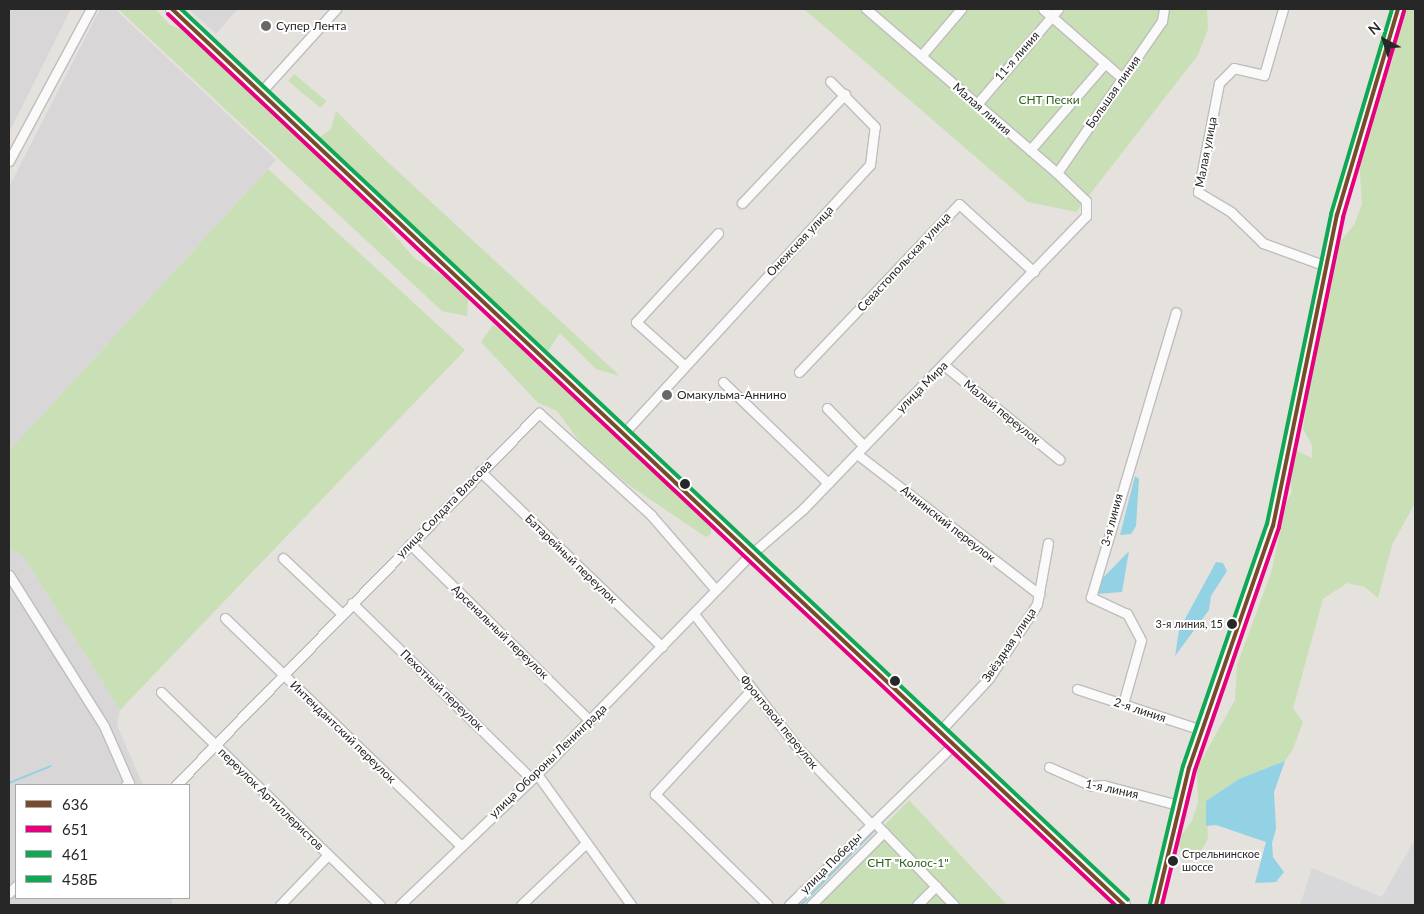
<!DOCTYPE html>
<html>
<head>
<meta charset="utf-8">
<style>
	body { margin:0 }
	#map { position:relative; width:1424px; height:914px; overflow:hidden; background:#e5e1dc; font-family:Lato,sans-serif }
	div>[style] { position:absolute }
	.industrial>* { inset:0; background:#d9d6d8 }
	.airport>* { inset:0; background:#d8d8db }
	.green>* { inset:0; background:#c9dfb6; transform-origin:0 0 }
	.water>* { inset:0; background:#93d2e4 }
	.stream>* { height:2px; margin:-1px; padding:0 1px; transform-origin:1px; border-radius:1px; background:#93d2e4 }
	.roads { filter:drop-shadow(1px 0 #bfbdbd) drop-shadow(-1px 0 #bfbdbd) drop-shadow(0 1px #bfbdbd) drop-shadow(0 -1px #bfbdbd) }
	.minor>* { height:9px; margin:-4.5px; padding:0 4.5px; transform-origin:4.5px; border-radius:4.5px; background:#fbfafa }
	.secondary>* { height:12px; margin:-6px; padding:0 6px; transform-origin:6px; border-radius:6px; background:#fbfafa }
	.bus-1>* { height:4px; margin:-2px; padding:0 2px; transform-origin:2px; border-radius:2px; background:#7a4b2a }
	.bus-2>* { height:4px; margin:-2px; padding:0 2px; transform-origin:2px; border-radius:2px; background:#e5007d }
	.bus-3>* { height:4px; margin:-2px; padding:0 2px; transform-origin:2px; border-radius:2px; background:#10a855 }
	.bus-4>* { height:4px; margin:-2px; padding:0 2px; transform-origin:2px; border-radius:2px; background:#10a855 }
	.dots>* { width:14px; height:14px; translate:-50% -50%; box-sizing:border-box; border:2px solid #fff; border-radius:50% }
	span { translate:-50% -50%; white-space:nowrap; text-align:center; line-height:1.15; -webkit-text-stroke:4px #fff; paint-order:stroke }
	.bus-label { font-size:11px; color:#272727 }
	.right { translate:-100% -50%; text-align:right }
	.left { translate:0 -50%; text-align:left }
	.poi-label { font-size:12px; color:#272727 }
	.street-label { font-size:12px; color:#272727 }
	.park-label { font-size:12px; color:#2d5e1c }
	.frame { position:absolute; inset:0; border:10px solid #272727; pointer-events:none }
	.legend { position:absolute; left:15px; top:784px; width:175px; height:115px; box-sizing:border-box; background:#fff; border:1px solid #a9a9a9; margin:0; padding:6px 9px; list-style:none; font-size:15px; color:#272727 }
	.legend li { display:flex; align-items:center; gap:10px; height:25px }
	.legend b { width:25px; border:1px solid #a9a9a9 }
	.north { position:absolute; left:1359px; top:15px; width:50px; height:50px; -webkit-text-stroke:4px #fff; paint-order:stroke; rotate:320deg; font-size:14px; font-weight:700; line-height:20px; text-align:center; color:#272727 }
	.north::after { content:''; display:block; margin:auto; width:18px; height:22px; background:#272727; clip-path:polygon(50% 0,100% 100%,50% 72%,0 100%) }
</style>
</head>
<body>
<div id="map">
	<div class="industrial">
		<div style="clip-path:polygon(9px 9px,71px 9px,9px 133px)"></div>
		<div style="clip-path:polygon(100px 9px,115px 9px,276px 160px,9px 451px,9px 187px)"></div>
		<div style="clip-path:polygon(189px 9px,238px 9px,216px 34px)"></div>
		<div style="clip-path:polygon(9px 548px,24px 557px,120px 710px,117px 725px,143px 785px,16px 785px,16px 898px,172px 898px,172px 905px,9px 905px)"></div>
	</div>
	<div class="airport">
		<div style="clip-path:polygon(1415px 839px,1415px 905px,1300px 905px,1312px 868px,1382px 897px)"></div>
	</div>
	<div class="green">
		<div style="clip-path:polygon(118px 9px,155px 9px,170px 25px,183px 30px,363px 198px,414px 258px,462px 288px,468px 300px,467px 316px,442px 311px)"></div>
		<div style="clip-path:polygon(804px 9px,1207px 9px,1208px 29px,1198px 55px,1076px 212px,1028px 202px)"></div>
		<div style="clip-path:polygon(1405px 9px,1415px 9px,1415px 503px,1392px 545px,1378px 598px,1365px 587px,1347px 583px,1323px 599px,1293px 708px,1303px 722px,1293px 749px,1285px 761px,1239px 779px,1206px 801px,1208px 839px,1201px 851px,1191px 853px,1181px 850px,1177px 840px,1192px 821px,1198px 803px,1197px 768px,1235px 700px,1237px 665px,1271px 573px,1286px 504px,1292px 492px,1289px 479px,1294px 458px,1297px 451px,1312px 458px,1312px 445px,1303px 429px,1315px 345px,1338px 244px,1354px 225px,1362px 204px,1359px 158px,1393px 58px)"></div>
		<div style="left:294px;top:74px;width:42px;height:9px;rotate:40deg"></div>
		<div style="clip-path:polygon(336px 111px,379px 154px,620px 376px,596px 369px,560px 333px,548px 351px,497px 304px,320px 137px,331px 129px)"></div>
		<div style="clip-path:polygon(268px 169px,465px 350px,120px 710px,24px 557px,9px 548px,9px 451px)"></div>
		<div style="clip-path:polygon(493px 325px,509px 334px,711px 526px,711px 534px,706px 537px,626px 483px,580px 442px,557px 411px,537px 402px,481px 342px)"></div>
		<div style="clip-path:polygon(909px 800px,1007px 905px,807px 905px)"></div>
	</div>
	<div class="water">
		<div style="clip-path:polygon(1135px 476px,1139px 479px,1136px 526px,1131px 534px,1120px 535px)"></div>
		<div style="clip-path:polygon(1129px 551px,1122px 592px,1096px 594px,1098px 583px)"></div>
		<div style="clip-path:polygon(1216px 562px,1223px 563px,1227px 571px,1211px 596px,1209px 610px,1175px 656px,1179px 630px)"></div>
		<div style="clip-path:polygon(1285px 761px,1274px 792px,1276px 829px,1272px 843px,1273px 857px,1284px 872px,1276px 882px,1255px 883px,1266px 842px,1216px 825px,1206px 826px,1206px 801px,1239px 779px)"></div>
	</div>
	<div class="stream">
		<div style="left:9px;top:783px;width:45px;rotate:-22deg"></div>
		<div style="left:881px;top:823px;width:29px;rotate:-44deg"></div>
		<div style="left:801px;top:905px;width:107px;rotate:-45.4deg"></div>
	</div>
	<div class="roads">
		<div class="minor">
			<div style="left:1043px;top:9px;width:105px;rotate:41.1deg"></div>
			<div style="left:1283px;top:9px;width:69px;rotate:106.1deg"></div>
			<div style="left:1264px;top:75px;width:31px;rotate:-167deg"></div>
			<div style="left:1234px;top:68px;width:21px;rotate:135deg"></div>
			<div style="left:1219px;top:83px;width:111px;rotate:100.9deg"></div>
			<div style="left:1198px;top:192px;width:39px;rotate:31deg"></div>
			<div style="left:1231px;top:212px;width:45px;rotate:44.1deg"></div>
			<div style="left:1263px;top:243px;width:67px;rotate:20.1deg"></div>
			<div style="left:921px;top:56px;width:62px;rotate:-49.6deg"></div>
			<div style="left:261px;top:92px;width:112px;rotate:-47.9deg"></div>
			<div style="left:977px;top:104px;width:125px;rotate:-49.5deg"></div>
			<div style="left:1030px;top:150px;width:115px;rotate:-49.2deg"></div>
			<div style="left:9px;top:161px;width:173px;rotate:-61.7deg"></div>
			<div style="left:1057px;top:173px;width:185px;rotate:-55.4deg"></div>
			<div style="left:1162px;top:21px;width:12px;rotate:-81deg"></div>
			<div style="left:742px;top:203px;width:150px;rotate:-46.6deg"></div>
			<div style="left:944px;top:365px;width:149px;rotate:39.3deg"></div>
			<div style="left:685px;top:366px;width:66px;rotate:-138.1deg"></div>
			<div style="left:636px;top:322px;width:121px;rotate:-47.3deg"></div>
			<div style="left:799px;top:372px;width:232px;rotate:-46.4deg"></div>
			<div style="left:959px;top:204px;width:101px;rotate:42.2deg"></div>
			<div style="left:723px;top:382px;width:146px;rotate:43.9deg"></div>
			<div style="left:827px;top:408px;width:53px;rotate:45.8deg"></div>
			<div style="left:624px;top:433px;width:364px;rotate:-47.5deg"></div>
			<div style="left:870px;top:165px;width:38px;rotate:-83deg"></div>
			<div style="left:875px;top:127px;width:64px;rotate:-134.4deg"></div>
			<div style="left:857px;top:454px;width:230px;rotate:37.6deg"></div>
			<div style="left:480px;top:471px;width:253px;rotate:44deg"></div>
			<div style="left:410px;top:544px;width:252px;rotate:44.5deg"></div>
			<div style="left:283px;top:558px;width:81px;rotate:43.5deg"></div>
			<div style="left:9px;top:575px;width:178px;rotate:57.8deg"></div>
			<div style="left:104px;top:726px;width:62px;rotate:66.3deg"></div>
			<div style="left:129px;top:783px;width:4px;rotate:146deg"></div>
			<div style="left:352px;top:603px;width:250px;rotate:44.4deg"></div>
			<div style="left:694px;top:614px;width:168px;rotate:52.2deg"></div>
			<div style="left:797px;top:747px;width:107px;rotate:46.1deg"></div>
			<div style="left:225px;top:618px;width:328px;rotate:44deg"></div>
			<div style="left:1077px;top:689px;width:132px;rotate:18.2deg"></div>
			<div style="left:751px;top:690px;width:142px;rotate:132.7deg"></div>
			<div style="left:655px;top:794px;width:158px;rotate:44.5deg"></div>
			<div style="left:161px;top:692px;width:305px;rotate:44.2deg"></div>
			<div style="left:1123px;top:704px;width:66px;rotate:-74.3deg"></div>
			<div style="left:1141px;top:640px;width:30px;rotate:-118deg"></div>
			<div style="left:1127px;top:614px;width:40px;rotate:-155deg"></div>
			<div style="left:1091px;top:597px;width:297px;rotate:-73.4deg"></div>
			<div style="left:940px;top:731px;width:72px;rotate:-47.2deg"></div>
			<div style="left:989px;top:678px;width:88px;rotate:-57deg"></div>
			<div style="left:1037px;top:604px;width:62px;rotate:-79.8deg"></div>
			<div style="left:1049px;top:767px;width:47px;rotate:23.8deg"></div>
			<div style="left:1092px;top:786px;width:11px;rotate:-5deg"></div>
			<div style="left:1103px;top:785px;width:78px;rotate:14.9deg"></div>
			<div style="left:537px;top:774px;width:161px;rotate:54.3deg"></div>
			<div style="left:176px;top:785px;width:520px;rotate:-45.7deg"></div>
			<div style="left:539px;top:413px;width:151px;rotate:42.3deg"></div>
			<div style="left:651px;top:515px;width:98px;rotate:49.1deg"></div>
			<div style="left:874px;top:822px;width:115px;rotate:46.1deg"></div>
			<div style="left:9px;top:893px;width:10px;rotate:-45deg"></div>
			<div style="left:280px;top:905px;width:69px;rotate:-46.2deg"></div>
			<div style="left:400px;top:905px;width:190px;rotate:-43.7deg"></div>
			<div style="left:537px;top:774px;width:303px;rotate:-45.8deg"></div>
			<div style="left:748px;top:557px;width:73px;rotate:-41.1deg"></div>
			<div style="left:803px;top:509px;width:407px;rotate:-46deg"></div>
			<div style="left:1086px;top:216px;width:15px;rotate:-90deg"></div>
			<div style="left:1086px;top:201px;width:40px;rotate:-136deg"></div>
			<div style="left:1057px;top:173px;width:252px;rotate:-139.3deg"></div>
			<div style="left:521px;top:905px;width:90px;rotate:-43.6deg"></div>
			<div style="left:789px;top:905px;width:231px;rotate:-44.3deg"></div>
			<div style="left:811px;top:905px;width:103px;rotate:-45deg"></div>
			<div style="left:917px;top:905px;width:27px;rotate:-45deg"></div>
		</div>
		<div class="secondary">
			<div style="left:172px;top:9px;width:1307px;rotate:43.26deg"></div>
			<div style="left:1156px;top:905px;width:141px;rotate:-76.5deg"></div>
			<div style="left:1189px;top:768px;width:256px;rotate:-70.9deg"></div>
			<div style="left:1273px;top:526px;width:318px;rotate:-78.4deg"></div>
			<div style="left:1337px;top:215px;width:215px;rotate:-73.5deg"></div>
		</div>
	</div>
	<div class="bus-1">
		<div style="left:172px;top:9px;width:1307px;rotate:43.26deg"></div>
		<div style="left:1156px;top:905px;width:141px;rotate:-76.5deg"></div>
		<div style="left:1189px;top:768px;width:256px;rotate:-70.9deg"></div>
		<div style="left:1273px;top:526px;width:318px;rotate:-78.4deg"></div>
		<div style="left:1337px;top:215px;width:215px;rotate:-73.5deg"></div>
	</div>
	<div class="bus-2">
		<div style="left:168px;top:14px;width:1300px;rotate:43.25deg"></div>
		<div style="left:1162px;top:905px;width:139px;rotate:-76.3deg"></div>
		<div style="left:1195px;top:770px;width:257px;rotate:-70.9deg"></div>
		<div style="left:1279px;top:527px;width:317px;rotate:-78.3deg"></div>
		<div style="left:1343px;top:217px;width:215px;rotate:-73.5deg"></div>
	</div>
	<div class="bus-3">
		<div style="left:181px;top:9px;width:1300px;rotate:43.25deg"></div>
	</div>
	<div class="bus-4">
		<div style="left:1150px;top:904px;width:142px;rotate:-76.6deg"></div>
		<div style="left:1183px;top:766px;width:256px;rotate:-70.9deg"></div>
		<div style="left:1267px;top:524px;width:317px;rotate:-78.3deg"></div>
		<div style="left:1331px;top:214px;width:214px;rotate:-73.4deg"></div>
	</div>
	<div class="dots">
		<div style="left:266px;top:26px;background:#6a6866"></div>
		<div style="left:667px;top:395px;background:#6a6866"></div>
		<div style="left:685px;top:484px;background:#272727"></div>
		<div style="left:1232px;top:624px;background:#272727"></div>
		<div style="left:895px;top:681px;background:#272727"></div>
		<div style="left:1173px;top:861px;background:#272727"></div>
	</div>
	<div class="bus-label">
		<span class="right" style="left:1223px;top:624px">3-я линия, 15</span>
		<span class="left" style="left:1182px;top:861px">Стрельнинское<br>шоссе</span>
	</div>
	<div class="poi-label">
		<span class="left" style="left:276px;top:26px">Супер Лента</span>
		<span class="left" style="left:677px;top:395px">Омакульма-Аннино</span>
	</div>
	<div class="street-label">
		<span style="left:1017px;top:56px;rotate:-49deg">11-я линия</span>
		<span style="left:1113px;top:92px;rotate:-55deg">Большая линия</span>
		<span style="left:982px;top:109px;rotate:41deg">Малая линия</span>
		<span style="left:1206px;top:152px;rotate:-79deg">Малая улица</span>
		<span style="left:800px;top:241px;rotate:-47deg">Онежская улица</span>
		<span style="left:904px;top:262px;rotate:-47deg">Севастопольская улица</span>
		<span style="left:922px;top:387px;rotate:-45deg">улица Мира</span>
		<span style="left:1002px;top:412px;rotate:39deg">Малый переулок</span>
		<span style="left:444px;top:509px;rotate:-46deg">улица Солдата Власова</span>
		<span style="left:1112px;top:520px;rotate:-75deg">3-я линия</span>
		<span style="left:948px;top:524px;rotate:38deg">Аннинский переулок</span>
		<span style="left:571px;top:559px;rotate:44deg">Батарейный переулок</span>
		<span style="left:500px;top:632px;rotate:44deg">Арсенальный переулок</span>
		<span style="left:1009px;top:645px;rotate:-56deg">Звёздная улица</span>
		<span style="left:442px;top:690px;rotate:44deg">Пехотный переулок</span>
		<span style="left:1140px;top:710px;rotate:18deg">2-я линия</span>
		<span style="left:779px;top:722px;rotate:51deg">Фронтовой переулок</span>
		<span style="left:343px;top:732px;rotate:44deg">Интендантский переулок</span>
		<span style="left:548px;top:761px;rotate:-44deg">улица Обороны Ленинграда</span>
		<span style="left:1112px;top:789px;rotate:12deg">1-я линия</span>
		<span style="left:271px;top:799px;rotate:44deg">переулок Артиллеристов</span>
		<span style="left:831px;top:863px;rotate:-45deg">улица Победы</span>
	</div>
	<div class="park-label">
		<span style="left:1049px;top:100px">СНТ Пески</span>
		<span style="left:908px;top:863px">СНТ "Колос-1"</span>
	</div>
	<div class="frame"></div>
	<ul class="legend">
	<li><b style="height:6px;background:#7a4b2a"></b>636</li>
	<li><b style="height:6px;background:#e5007d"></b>651</li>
	<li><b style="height:6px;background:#10a855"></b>461</li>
	<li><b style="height:6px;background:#10a855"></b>458Б</li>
	</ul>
	<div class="north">N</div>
</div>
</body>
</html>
